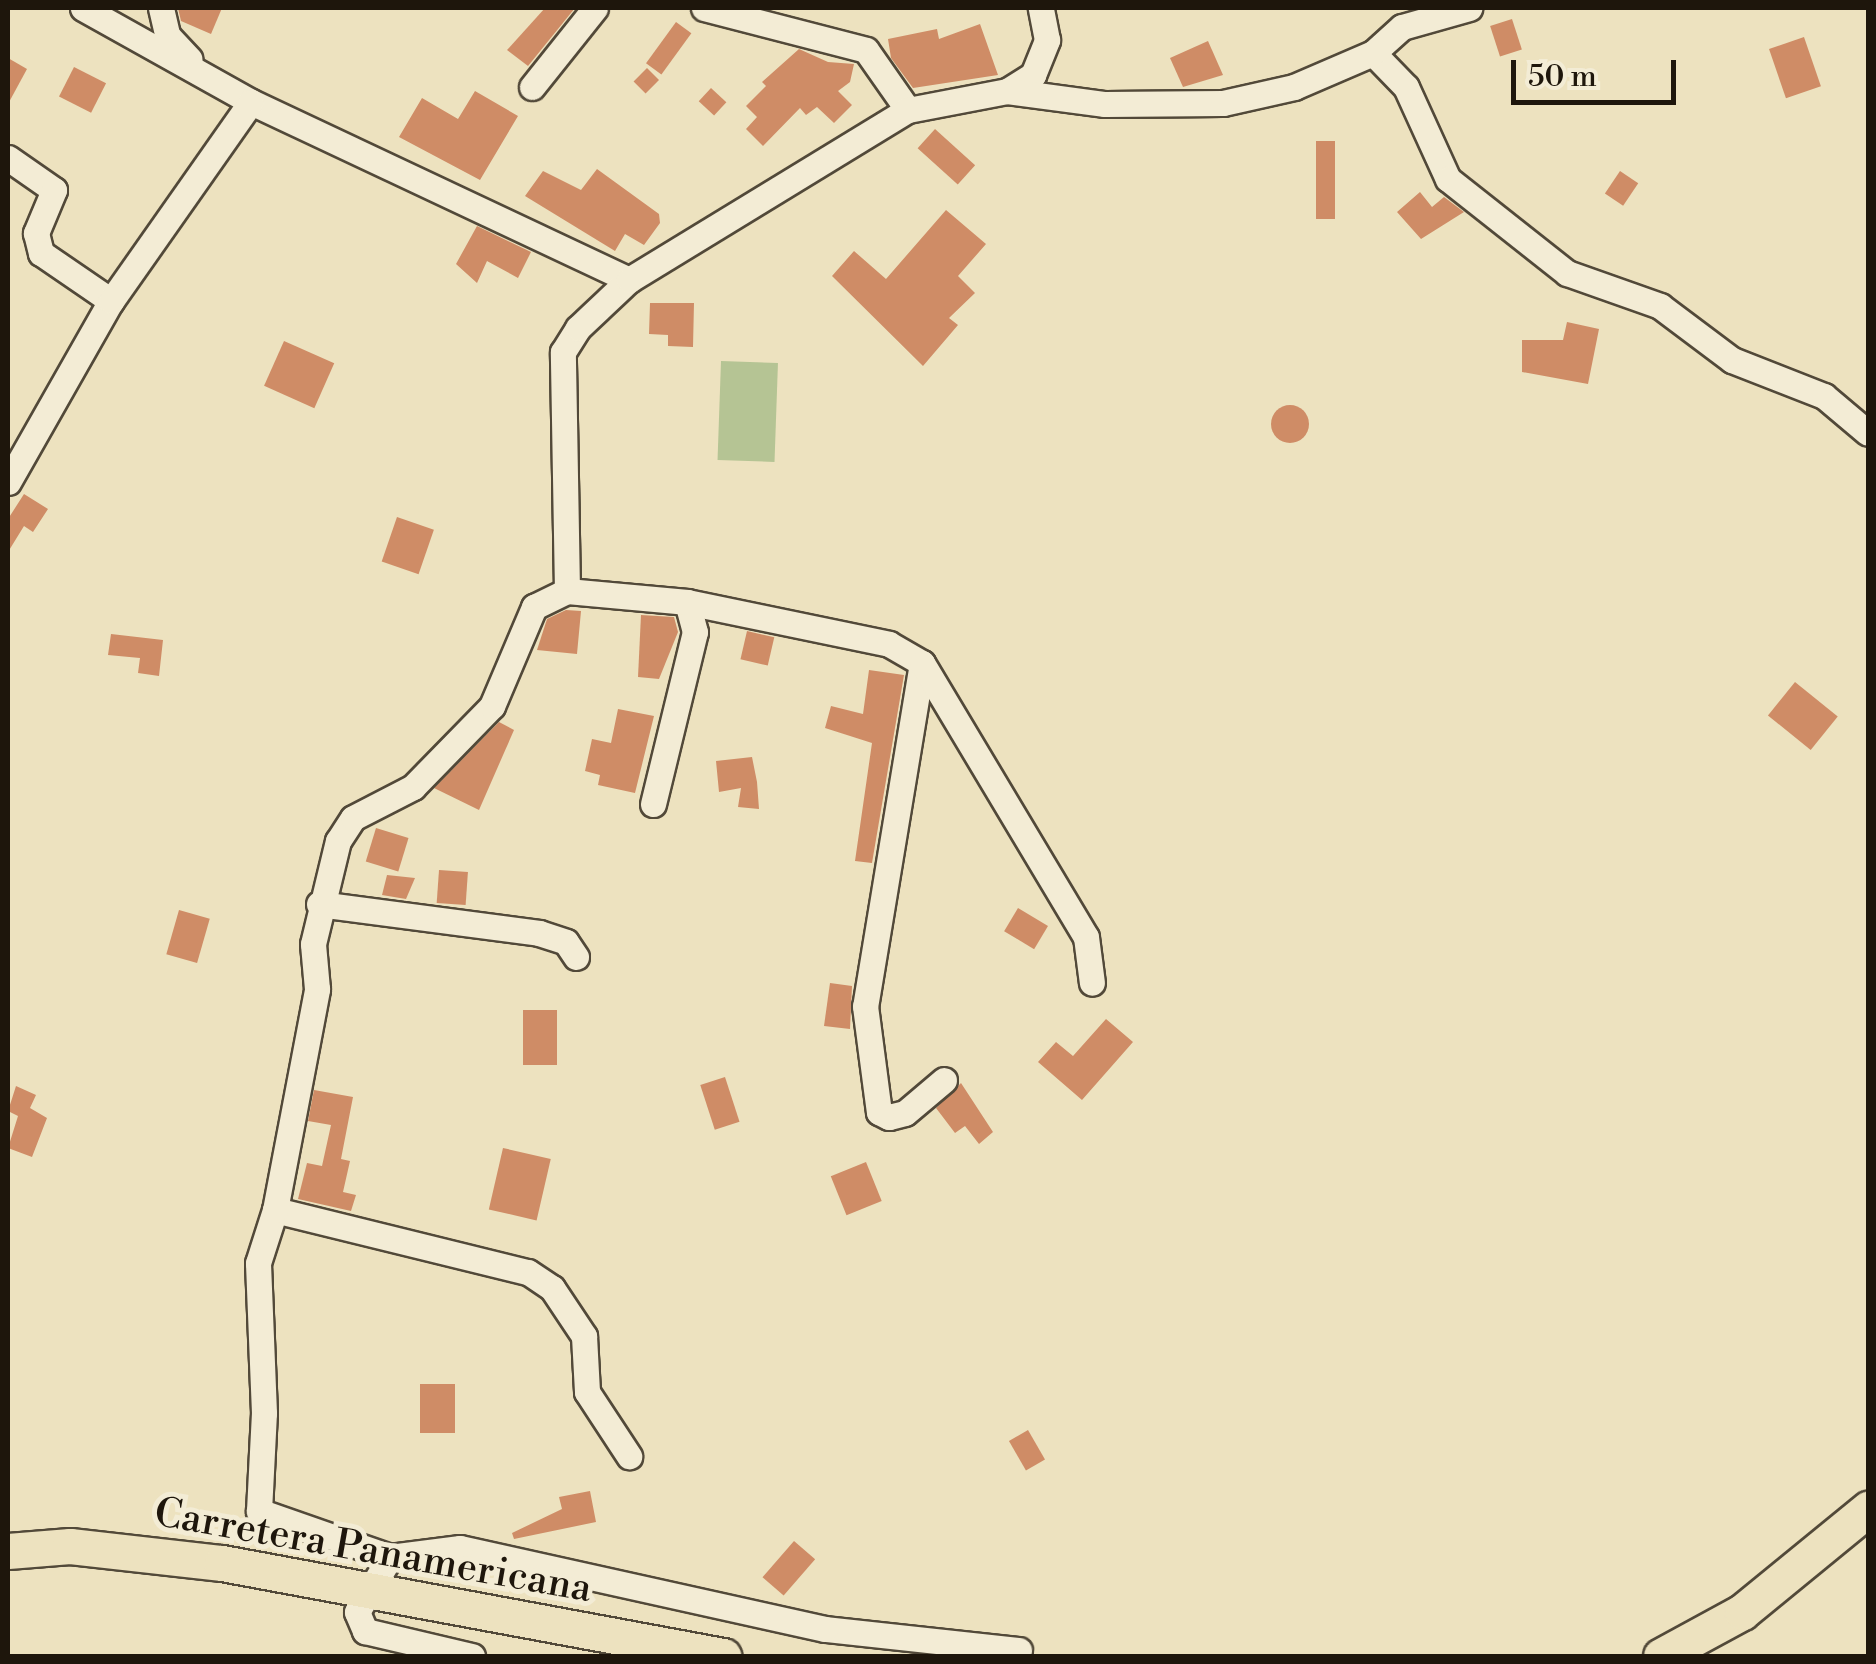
<!DOCTYPE html>
<html>
<head>
<meta charset="utf-8">
<style>
	body { margin:0 }
	#map { position:relative; width:1876px; height:1664px; overflow:hidden; background:#ede2bf; font-family:"Libre Bodoni",serif }
	div>[style] { position:absolute }
	.green>* { inset:0; background:#b5c494; transform-origin:0 0 }
	.building>* { inset:0; background:#cf8c66; transform-origin:0 0 }
	.round { border-radius:50% }
	.roads { filter:drop-shadow(2px 0 #524939) drop-shadow(-2px 0 #524939) drop-shadow(0 2px #524939) drop-shadow(0 -2px #524939) }
	.minor>* { height:25px; margin:-12.5px; padding:0 12.5px; transform-origin:12.5px; border-radius:12.5px; background:#f3ecd5 }
	.highway>* { height:35px; margin:-17.5px; padding:0 17.5px; transform-origin:17.5px; border-radius:17.5px; background:#ede2bf }
	span { translate:-50% -50%; white-space:nowrap; text-align:center; line-height:1.15; -webkit-text-stroke:10px #f3ecd5; paint-order:stroke }
	.street-label { font-size:40px; color:#1e160c }
	.frame { position:absolute; inset:0; border:10px solid #1e160c; pointer-events:none }
	.scale { position:absolute; left:1511px; top:60px; width:165px; height:45px; box-sizing:border-box; border:5px solid #1e160c; border-top:0; padding-left:12px; font-size:30px; line-height:35px; white-space:nowrap; color:#1e160c; -webkit-text-stroke:8px #f3ecd5; paint-order:stroke }
</style>
</head>
<body>
<div id="map">
	<div class="green">
		<div style="left:721px;top:361px;width:57px;height:99px;rotate:2deg"></div>
	</div>
	<div class="building">
		<div style="clip-path:polygon(178px 8px,222px 8px,211px 34px,181px 21px)"></div>
		<div style="clip-path:polygon(545px 8px,575px 8px,528px 66px,507px 50px)"></div>
		<div style="left:1512px;top:19px;width:32px;height:23px;rotate:72deg"></div>
		<div style="left:676px;top:22px;width:19px;height:51px;rotate:36deg"></div>
		<div style="clip-path:polygon(980px 24px,998px 75px,913px 88px,891px 58px,888px 39px,937px 29px,939px 39px)"></div>
		<div style="left:1804px;top:37px;width:52px;height:37px;rotate:71deg"></div>
		<div style="clip-path:polygon(1208px 41px,1223px 75px,1183px 87px,1170px 58px)"></div>
		<div style="clip-path:polygon(799px 49px,828px 62px,854px 64px,850px 82px,838px 91px,852px 105px,834px 123px,817px 107px,806px 115px,800px 108px,763px 146px,746px 129px,757px 117px,746px 106px,766px 86px,762px 82px)"></div>
		<div style="clip-path:polygon(8px 58px,27px 69px,8px 104px)"></div>
		<div style="left:74px;top:67px;width:36px;height:33px;rotate:27deg"></div>
		<div style="left:647px;top:68px;width:17px;height:19px;rotate:45deg"></div>
		<div style="left:711px;top:88px;width:21px;height:18px;rotate:43deg"></div>
		<div style="clip-path:polygon(475px 91px,518px 116px,480px 180px,399px 137px,422px 98px,458px 119px)"></div>
		<div style="left:935px;top:129px;width:54px;height:26px;rotate:42deg"></div>
		<div style="left:1316px;top:141px;width:19px;height:78px"></div>
		<div style="clip-path:polygon(597px 169px,659px 214px,660px 223px,644px 245px,625px 234px,615px 251px,525px 196px,543px 171px,581px 190px)"></div>
		<div style="left:1620px;top:171px;width:22px;height:27px;rotate:34deg"></div>
		<div style="clip-path:polygon(1420px 192px,1432px 207px,1444px 197px,1464px 212px,1421px 239px,1397px 212px)"></div>
		<div style="clip-path:polygon(946px 210px,986px 244px,958px 276px,975px 293px,949px 318px,958px 325px,923px 366px,832px 276px,854px 251px,886px 279px)"></div>
		<div style="clip-path:polygon(477px 226px,531px 252px,518px 278px,487px 261px,477px 283px,456px 264px)"></div>
		<div style="clip-path:polygon(650px 303px,694px 303px,693px 347px,668px 346px,668px 335px,649px 334px)"></div>
		<div style="clip-path:polygon(1567px 322px,1599px 329px,1588px 384px,1522px 372px,1522px 340px,1563px 340px)"></div>
		<div style="left:284px;top:341px;width:55px;height:49px;rotate:24deg"></div>
		<div class="round" style="left:1271px;top:405px;width:38px;height:38px"></div>
		<div style="clip-path:polygon(24px 494px,48px 509px,33px 532px,24px 526px,8px 552px,8px 519px)"></div>
		<div style="left:397px;top:517px;width:39px;height:47px;rotate:19deg"></div>
		<div style="clip-path:polygon(566px 610px,581px 611px,577px 654px,537px 650px,547px 619px)"></div>
		<div style="clip-path:polygon(641px 615px,674px 617px,678px 632px,659px 679px,638px 677px)"></div>
		<div style="left:747px;top:631px;width:28px;height:29px;rotate:13deg"></div>
		<div style="clip-path:polygon(111px 634px,163px 640px,159px 676px,138px 673px,140px 658px,108px 655px)"></div>
		<div style="clip-path:polygon(869px 670px,904px 675px,872px 863px,855px 861px,872px 743px,825px 728px,831px 706px,863px 714px)"></div>
		<div style="left:1795px;top:682px;width:55px;height:43px;rotate:39deg"></div>
		<div style="clip-path:polygon(618px 709px,654px 716px,635px 793px,598px 785px,600px 775px,585px 771px,592px 739px,611px 743px)"></div>
		<div style="clip-path:polygon(499px 722px,514px 730px,479px 810px,434px 788px)"></div>
		<div style="clip-path:polygon(752px 757px,757px 782px,759px 809px,738px 807px,741px 788px,719px 792px,716px 761px)"></div>
		<div style="left:376px;top:828px;width:34px;height:35px;rotate:17deg"></div>
		<div style="left:439px;top:870px;width:29px;height:33px;rotate:4deg"></div>
		<div style="clip-path:polygon(387px 875px,415px 878px,406px 899px,382px 895px)"></div>
		<div style="left:1018px;top:908px;width:35px;height:27px;rotate:31deg"></div>
		<div style="left:179px;top:910px;width:32px;height:46px;rotate:16deg"></div>
		<div style="clip-path:polygon(830px 983px,852px 986px,850px 1029px,824px 1026px)"></div>
		<div style="left:523px;top:1010px;width:34px;height:55px"></div>
		<div style="clip-path:polygon(1106px 1019px,1133px 1042px,1082px 1100px,1038px 1062px,1056px 1042px,1073px 1056px)"></div>
		<div style="left:725px;top:1077px;width:47px;height:26px;rotate:72deg"></div>
		<div style="clip-path:polygon(961px 1083px,993px 1132px,979px 1144px,965px 1126px,955px 1133px,936px 1108px)"></div>
		<div style="clip-path:polygon(16px 1086px,36px 1095px,30px 1108px,47px 1118px,32px 1157px,8px 1148px,18px 1116px,8px 1111px)"></div>
		<div style="clip-path:polygon(314px 1090px,353px 1097px,341px 1159px,350px 1161px,343px 1192px,356px 1195px,351px 1211px,298px 1199px,307px 1163px,322px 1166px,331px 1125px,308px 1121px)"></div>
		<div style="left:503px;top:1148px;width:49px;height:63px;rotate:13deg"></div>
		<div style="left:866px;top:1162px;width:42px;height:38px;rotate:68deg"></div>
		<div style="left:420px;top:1384px;width:35px;height:49px"></div>
		<div style="left:1028px;top:1430px;width:34px;height:22px;rotate:60deg"></div>
		<div style="clip-path:polygon(590px 1491px,596px 1522px,514px 1539px,512px 1533px,562px 1509px,559px 1497px)"></div>
		<div style="left:794px;top:1541px;width:28px;height:48px;rotate:41deg"></div>
	</div>
	<div class="roads">
		<div class="minor">
			<div style="left:83px;top:8px;width:193px;rotate:29.2deg"></div>
			<div style="left:251px;top:102px;width:418px;rotate:25.2deg"></div>
			<div style="left:161px;top:8px;width:28px;rotate:77deg"></div>
			<div style="left:167px;top:35px;width:33px;rotate:47deg"></div>
			<div style="left:704px;top:8px;width:167px;rotate:14.5deg"></div>
			<div style="left:866px;top:50px;width:73px;rotate:55deg"></div>
			<div style="left:1373px;top:53px;width:47px;rotate:45.9deg"></div>
			<div style="left:1406px;top:87px;width:101px;rotate:65.5deg"></div>
			<div style="left:1448px;top:179px;width:152px;rotate:38.3deg"></div>
			<div style="left:1567px;top:273px;width:99px;rotate:19.5deg"></div>
			<div style="left:1660px;top:306px;width:90px;rotate:36.9deg"></div>
			<div style="left:1732px;top:360px;width:99px;rotate:21.4deg"></div>
			<div style="left:1824px;top:396px;width:57px;rotate:40.1deg"></div>
			<div style="left:532px;top:87px;width:101px;rotate:-51.4deg"></div>
			<div style="left:1007px;top:91px;width:31px;rotate:-32deg"></div>
			<div style="left:1033px;top:75px;width:38px;rotate:-68deg"></div>
			<div style="left:1047px;top:40px;width:33px;rotate:-101deg"></div>
			<div style="left:8px;top:158px;width:56px;rotate:34.8deg"></div>
			<div style="left:54px;top:190px;width:47px;rotate:112.7deg"></div>
			<div style="left:36px;top:233px;width:21px;rotate:76deg"></div>
			<div style="left:41px;top:253px;width:85px;rotate:34.4deg"></div>
			<div style="left:8px;top:482px;width:208px;rotate:-60.4deg"></div>
			<div style="left:111px;top:301px;width:243px;rotate:-54.9deg"></div>
			<div style="left:567px;top:591px;width:239px;rotate:-91deg"></div>
			<div style="left:563px;top:352px;width:28px;rotate:-58deg"></div>
			<div style="left:578px;top:328px;width:70px;rotate:-43.3deg"></div>
			<div style="left:629px;top:280px;width:327px;rotate:-31.4deg"></div>
			<div style="left:908px;top:110px;width:101px;rotate:-10.9deg"></div>
			<div style="left:1007px;top:91px;width:99px;rotate:7.6deg"></div>
			<div style="left:1105px;top:104px;width:118px;rotate:-0.5deg"></div>
			<div style="left:1223px;top:103px;width:73px;rotate:-12.7deg"></div>
			<div style="left:1294px;top:87px;width:86px;rotate:-23.3deg"></div>
			<div style="left:1373px;top:53px;width:39px;rotate:-42deg"></div>
			<div style="left:1402px;top:27px;width:70px;rotate:-15.8deg"></div>
			<div style="left:922px;top:663px;width:348px;rotate:99.4deg"></div>
			<div style="left:865px;top:1006px;width:107px;rotate:82.5deg"></div>
			<div style="left:879px;top:1112px;width:11px;rotate:27deg"></div>
			<div style="left:889px;top:1117px;width:16px;rotate:-14deg"></div>
			<div style="left:905px;top:1113px;width:51px;rotate:-40.2deg"></div>
			<div style="left:653px;top:804px;width:177px;rotate:-76.3deg"></div>
			<div style="left:695px;top:632px;width:31px;rotate:-105deg"></div>
			<div style="left:319px;top:904px;width:222px;rotate:7.5deg"></div>
			<div style="left:539px;top:933px;width:28px;rotate:18deg"></div>
			<div style="left:566px;top:942px;width:18px;rotate:56deg"></div>
			<div style="left:275px;top:1210px;width:260px;rotate:13.8deg"></div>
			<div style="left:528px;top:1272px;width:29px;rotate:34deg"></div>
			<div style="left:552px;top:1288px;width:58px;rotate:56.3deg"></div>
			<div style="left:584px;top:1336px;width:56px;rotate:86.9deg"></div>
			<div style="left:587px;top:1392px;width:77px;rotate:56.7deg"></div>
			<div style="left:390px;top:1557px;width:64px;rotate:121deg"></div>
			<div style="left:357px;top:1612px;width:21px;rotate:67deg"></div>
			<div style="left:365px;top:1631px;width:110px;rotate:13.2deg"></div>
			<div style="left:1019px;top:1650px;width:195px;rotate:-173.8deg"></div>
			<div style="left:825px;top:1629px;width:374px;rotate:-167.5deg"></div>
			<div style="left:460px;top:1548px;width:71px;rotate:172.7deg"></div>
			<div style="left:390px;top:1557px;width:139px;rotate:-160.7deg"></div>
			<div style="left:259px;top:1511px;width:98px;rotate:-87.1deg"></div>
			<div style="left:264px;top:1413px;width:150px;rotate:-92.3deg"></div>
			<div style="left:258px;top:1263px;width:56px;rotate:-72.2deg"></div>
			<div style="left:275px;top:1210px;width:225px;rotate:-79.2deg"></div>
			<div style="left:317px;top:989px;width:45px;rotate:-95.1deg"></div>
			<div style="left:313px;top:944px;width:106px;rotate:-76.4deg"></div>
			<div style="left:338px;top:841px;width:27px;rotate:-57deg"></div>
			<div style="left:353px;top:818px;width:68px;rotate:-27.3deg"></div>
			<div style="left:413px;top:787px;width:113px;rotate:-45.7deg"></div>
			<div style="left:492px;top:706px;width:108px;rotate:-67deg"></div>
			<div style="left:534px;top:607px;width:37px;rotate:-26deg"></div>
			<div style="left:567px;top:591px;width:121px;rotate:5.2deg"></div>
			<div style="left:687px;top:602px;width:206px;rotate:11.7deg"></div>
			<div style="left:889px;top:644px;width:38px;rotate:30deg"></div>
			<div style="left:922px;top:663px;width:319px;rotate:59.1deg"></div>
			<div style="left:1086px;top:937px;width:46px;rotate:82.6deg"></div>
		</div>
		<div class="highway">
			<div style="left:8px;top:1551px;width:62px;rotate:-4.6deg"></div>
			<div style="left:70px;top:1546px;width:153px;rotate:6.4deg"></div>
			<div style="left:222px;top:1563px;width:510px;rotate:10.52deg"></div>
			<div style="left:1661px;top:1656px;width:92px;rotate:-28.5deg"></div>
			<div style="left:1742px;top:1612px;width:163px;rotate:-39.3deg"></div>
		</div>
	</div>
	<div class="street-label">
		<span style="left:373px;top:1551px;rotate:10deg">Carretera Panamericana</span>
	</div>
	<div class="frame"></div>
	<div class="scale">50 m</div>
</div>
</body>
</html>
